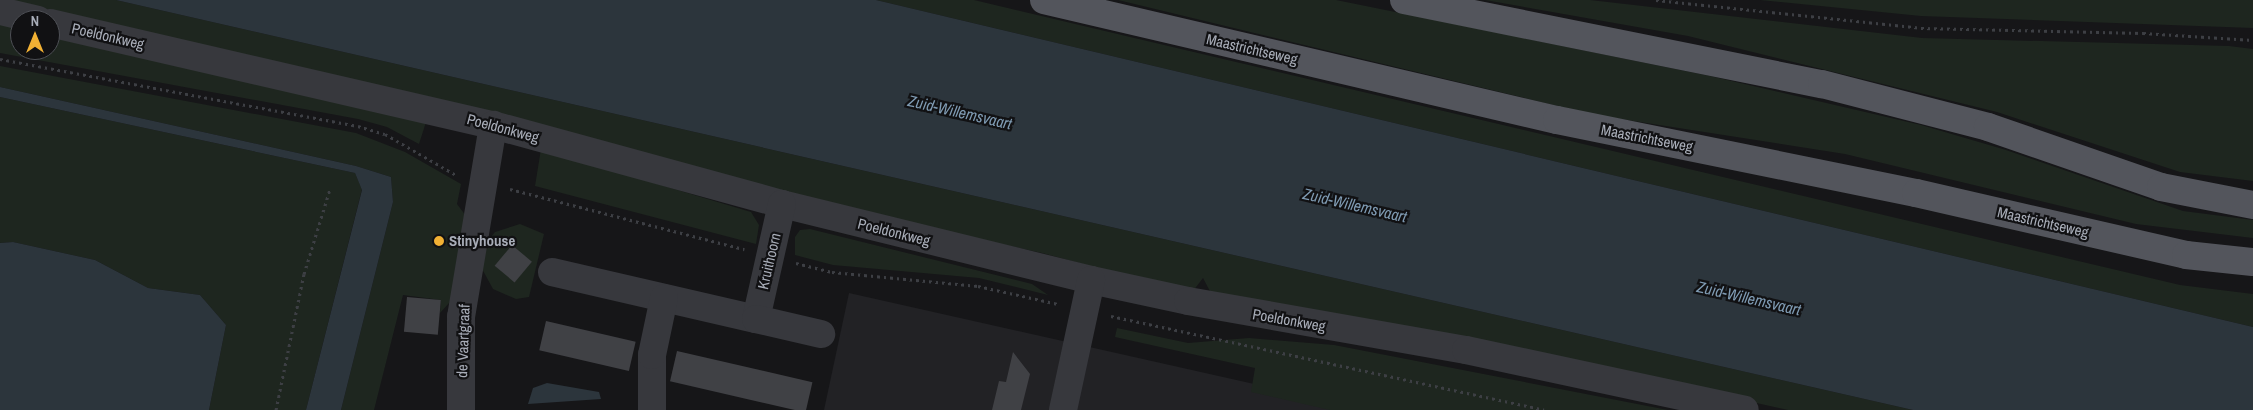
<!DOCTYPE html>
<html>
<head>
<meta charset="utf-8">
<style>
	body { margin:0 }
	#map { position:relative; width:2253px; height:410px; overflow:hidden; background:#161618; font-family:"Archivo Narrow",sans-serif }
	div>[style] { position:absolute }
	.built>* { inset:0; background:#222225 }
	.green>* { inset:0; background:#1e261f }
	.water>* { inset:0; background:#2c353c }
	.building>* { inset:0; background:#404145; transform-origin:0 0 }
	.path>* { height:3px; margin-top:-1.5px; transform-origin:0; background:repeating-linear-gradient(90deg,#3d3f44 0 2.5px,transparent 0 6.5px) }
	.minor>* { height:28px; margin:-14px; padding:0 14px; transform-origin:14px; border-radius:14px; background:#37383d }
	.major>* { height:28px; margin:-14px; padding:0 14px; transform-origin:14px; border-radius:14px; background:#53555c }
	.dots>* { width:14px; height:14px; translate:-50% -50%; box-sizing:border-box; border:2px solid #111113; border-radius:50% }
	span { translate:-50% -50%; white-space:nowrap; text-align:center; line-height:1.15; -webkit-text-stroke:4.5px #111113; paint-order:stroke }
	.street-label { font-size:15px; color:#a8adb8 }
	.poi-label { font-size:15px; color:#a8adb8; font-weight:700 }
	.left { translate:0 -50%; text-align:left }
	.water-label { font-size:16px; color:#7f9bb3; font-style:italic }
	.north { position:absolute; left:10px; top:10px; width:50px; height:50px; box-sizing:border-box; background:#111113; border:1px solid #4d4f55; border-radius:50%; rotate:0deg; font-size:14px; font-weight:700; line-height:20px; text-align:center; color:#a8adb8 }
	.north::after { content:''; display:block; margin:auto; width:18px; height:22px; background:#f2b134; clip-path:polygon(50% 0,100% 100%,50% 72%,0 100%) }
</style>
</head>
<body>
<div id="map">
	<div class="built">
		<div style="clip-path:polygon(849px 293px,1370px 410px,824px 410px)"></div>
	</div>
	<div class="green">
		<div style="clip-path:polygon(7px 0,116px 0,1913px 410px,1788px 410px,1676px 385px,1212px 295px,1203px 278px,1193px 291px,1158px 284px,1042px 253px,773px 193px,513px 117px)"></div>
		<div style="clip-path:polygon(876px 0,974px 0,2180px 285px,2253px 294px,2253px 327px)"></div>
		<div style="clip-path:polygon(1118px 0,1336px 0,1710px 76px,1921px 125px,2006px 150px,2183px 211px,2253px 220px,2253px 238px,2136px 224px,1845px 154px,1595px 115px)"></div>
		<div style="clip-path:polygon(1485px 0,1590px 0,1922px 38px,2229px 46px,2253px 49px,2253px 181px,2180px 172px,1997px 112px,1688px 36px)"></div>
		<div style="clip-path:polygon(1760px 0,2253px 0,2253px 28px,1921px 16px)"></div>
		<div style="clip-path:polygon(0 22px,20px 27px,20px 50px,50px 50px,50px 34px,427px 119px,419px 144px,387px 127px,358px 119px,0 53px)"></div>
		<div style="clip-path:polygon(0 66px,356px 133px,405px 152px,461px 184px,457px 204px,466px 216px,461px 236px,456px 239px,460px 252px,450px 302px,440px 313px,441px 300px,403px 295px,374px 410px,341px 410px,393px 202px,391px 177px,356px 166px,0 87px)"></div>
		<div style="clip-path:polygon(0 97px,355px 173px,362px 189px,306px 410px,209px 410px,226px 325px,200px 295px,148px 288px,95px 260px,13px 242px,0 243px)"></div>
		<div style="clip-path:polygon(541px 149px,751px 212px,759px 225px,756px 244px,535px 186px)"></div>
		<div style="clip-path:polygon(520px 224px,544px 234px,529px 297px,516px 299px,493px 289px,481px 267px,487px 242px,495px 232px)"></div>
		<div style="clip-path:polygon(810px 229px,1032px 284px,1048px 295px,979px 278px,833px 265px,795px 255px,795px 237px,800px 230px)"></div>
		<div style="clip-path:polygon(1117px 328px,1188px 343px,1249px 338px,1334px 345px,1668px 410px,1330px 410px,1251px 392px,1255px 368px,1115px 337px)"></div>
	</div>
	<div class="water">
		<div style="clip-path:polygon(116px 0,876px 0,2253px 327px,2253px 410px,1913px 410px)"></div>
		<div style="clip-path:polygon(0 87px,356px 166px,391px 177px,393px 202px,341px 410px,306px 410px,362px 190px,355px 173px,0 97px)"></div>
		<div style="clip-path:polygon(13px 242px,95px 260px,148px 288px,200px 295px,226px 325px,209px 410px,0 410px,0 243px)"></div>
		<div style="clip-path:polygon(547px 383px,599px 392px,601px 399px,528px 404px,533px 388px)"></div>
	</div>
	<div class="building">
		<div style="left:512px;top:245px;width:26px;height:27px;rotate:40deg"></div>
		<div style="left:407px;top:297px;width:34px;height:35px;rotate:5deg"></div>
		<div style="left:546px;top:321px;width:92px;height:30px;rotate:13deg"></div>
		<div style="left:677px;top:351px;width:139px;height:31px;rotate:13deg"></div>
		<div style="clip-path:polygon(1013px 352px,1030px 374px,1021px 410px,992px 410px,999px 381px,1006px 382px)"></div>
	</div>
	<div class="path">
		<div style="left:1656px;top:0;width:266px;rotate:6deg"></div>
		<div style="left:1921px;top:28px;width:222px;rotate:1.3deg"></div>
		<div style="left:2143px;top:33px;width:110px;rotate:3.6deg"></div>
		<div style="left:0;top:59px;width:364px;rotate:10.6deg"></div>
		<div style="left:358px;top:126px;width:28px;rotate:17deg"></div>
		<div style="left:385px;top:134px;width:82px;rotate:30deg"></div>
		<div style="left:510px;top:189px;width:242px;rotate:14.4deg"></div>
		<div style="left:796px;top:263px;width:37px;rotate:14deg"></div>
		<div style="left:832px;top:272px;width:147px;rotate:5.5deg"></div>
		<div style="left:978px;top:286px;width:82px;rotate:12.7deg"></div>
		<div style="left:1111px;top:316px;width:443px;rotate:12.2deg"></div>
		<div style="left:276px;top:410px;width:139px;rotate:-78.4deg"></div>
		<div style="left:304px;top:274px;width:89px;rotate:-73deg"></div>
	</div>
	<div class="minor">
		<div style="left:0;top:11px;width:39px;rotate:13deg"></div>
		<div style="left:50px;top:23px;width:455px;rotate:13deg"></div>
		<div style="left:493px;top:125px;width:300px;rotate:15.3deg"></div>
		<div style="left:782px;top:204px;width:318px;rotate:13.8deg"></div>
		<div style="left:1091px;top:280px;width:99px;rotate:12.2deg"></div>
		<div style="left:1188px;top:301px;width:282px;rotate:10deg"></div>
		<div style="left:1466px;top:350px;width:285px;rotate:12.1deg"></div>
		<div style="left:552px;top:272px;width:209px;rotate:13deg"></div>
		<div style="left:756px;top:319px;width:118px;rotate:-77.3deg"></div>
		<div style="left:756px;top:319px;width:67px;rotate:13deg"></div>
		<div style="left:461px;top:410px;width:93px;rotate:-90deg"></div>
		<div style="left:461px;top:317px;width:195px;rotate:-80.5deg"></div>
		<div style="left:652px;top:410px;width:55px;rotate:-90deg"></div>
		<div style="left:652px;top:355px;width:58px;rotate:-78.1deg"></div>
		<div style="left:1063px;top:410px;width:133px;rotate:-77.8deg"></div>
	</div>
	<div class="major">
		<div style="left:1044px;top:0;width:527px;rotate:13.17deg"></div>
		<div style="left:1557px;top:120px;width:366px;rotate:11.5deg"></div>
		<div style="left:1916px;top:193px;width:277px;rotate:12.9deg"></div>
		<div style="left:2186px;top:255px;width:67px;rotate:6deg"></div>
		<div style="left:1404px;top:0;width:426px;rotate:11.4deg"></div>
		<div style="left:1822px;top:84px;width:171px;rotate:14.5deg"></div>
		<div style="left:1988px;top:127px;width:183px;rotate:19.1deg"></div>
		<div style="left:2161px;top:187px;width:94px;rotate:11.1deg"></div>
	</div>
	<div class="dots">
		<div style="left:439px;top:241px;background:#f2b134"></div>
	</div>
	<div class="street-label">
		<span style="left:108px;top:36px;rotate:13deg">Poeldonkweg</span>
		<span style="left:1252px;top:49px;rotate:13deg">Maastrichtseweg</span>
		<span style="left:503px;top:128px;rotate:15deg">Poeldonkweg</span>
		<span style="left:1647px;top:138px;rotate:11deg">Maastrichtseweg</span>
		<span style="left:2043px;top:222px;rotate:13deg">Maastrichtseweg</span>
		<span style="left:894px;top:232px;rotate:14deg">Poeldonkweg</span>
		<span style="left:769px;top:261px;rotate:-77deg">Kruithoorn</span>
		<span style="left:1289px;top:320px;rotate:10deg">Poeldonkweg</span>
		<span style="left:463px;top:341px;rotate:-88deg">de Vaartgraaf</span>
	</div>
	<div class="poi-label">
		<span class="left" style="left:449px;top:241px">Stinyhouse</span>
	</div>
	<div class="water-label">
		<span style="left:960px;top:112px;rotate:13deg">Zuid-Willemsvaart</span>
		<span style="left:1355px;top:205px;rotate:13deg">Zuid-Willemsvaart</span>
		<span style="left:1749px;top:298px;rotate:13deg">Zuid-Willemsvaart</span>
	</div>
	<div class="north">N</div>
</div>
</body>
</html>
